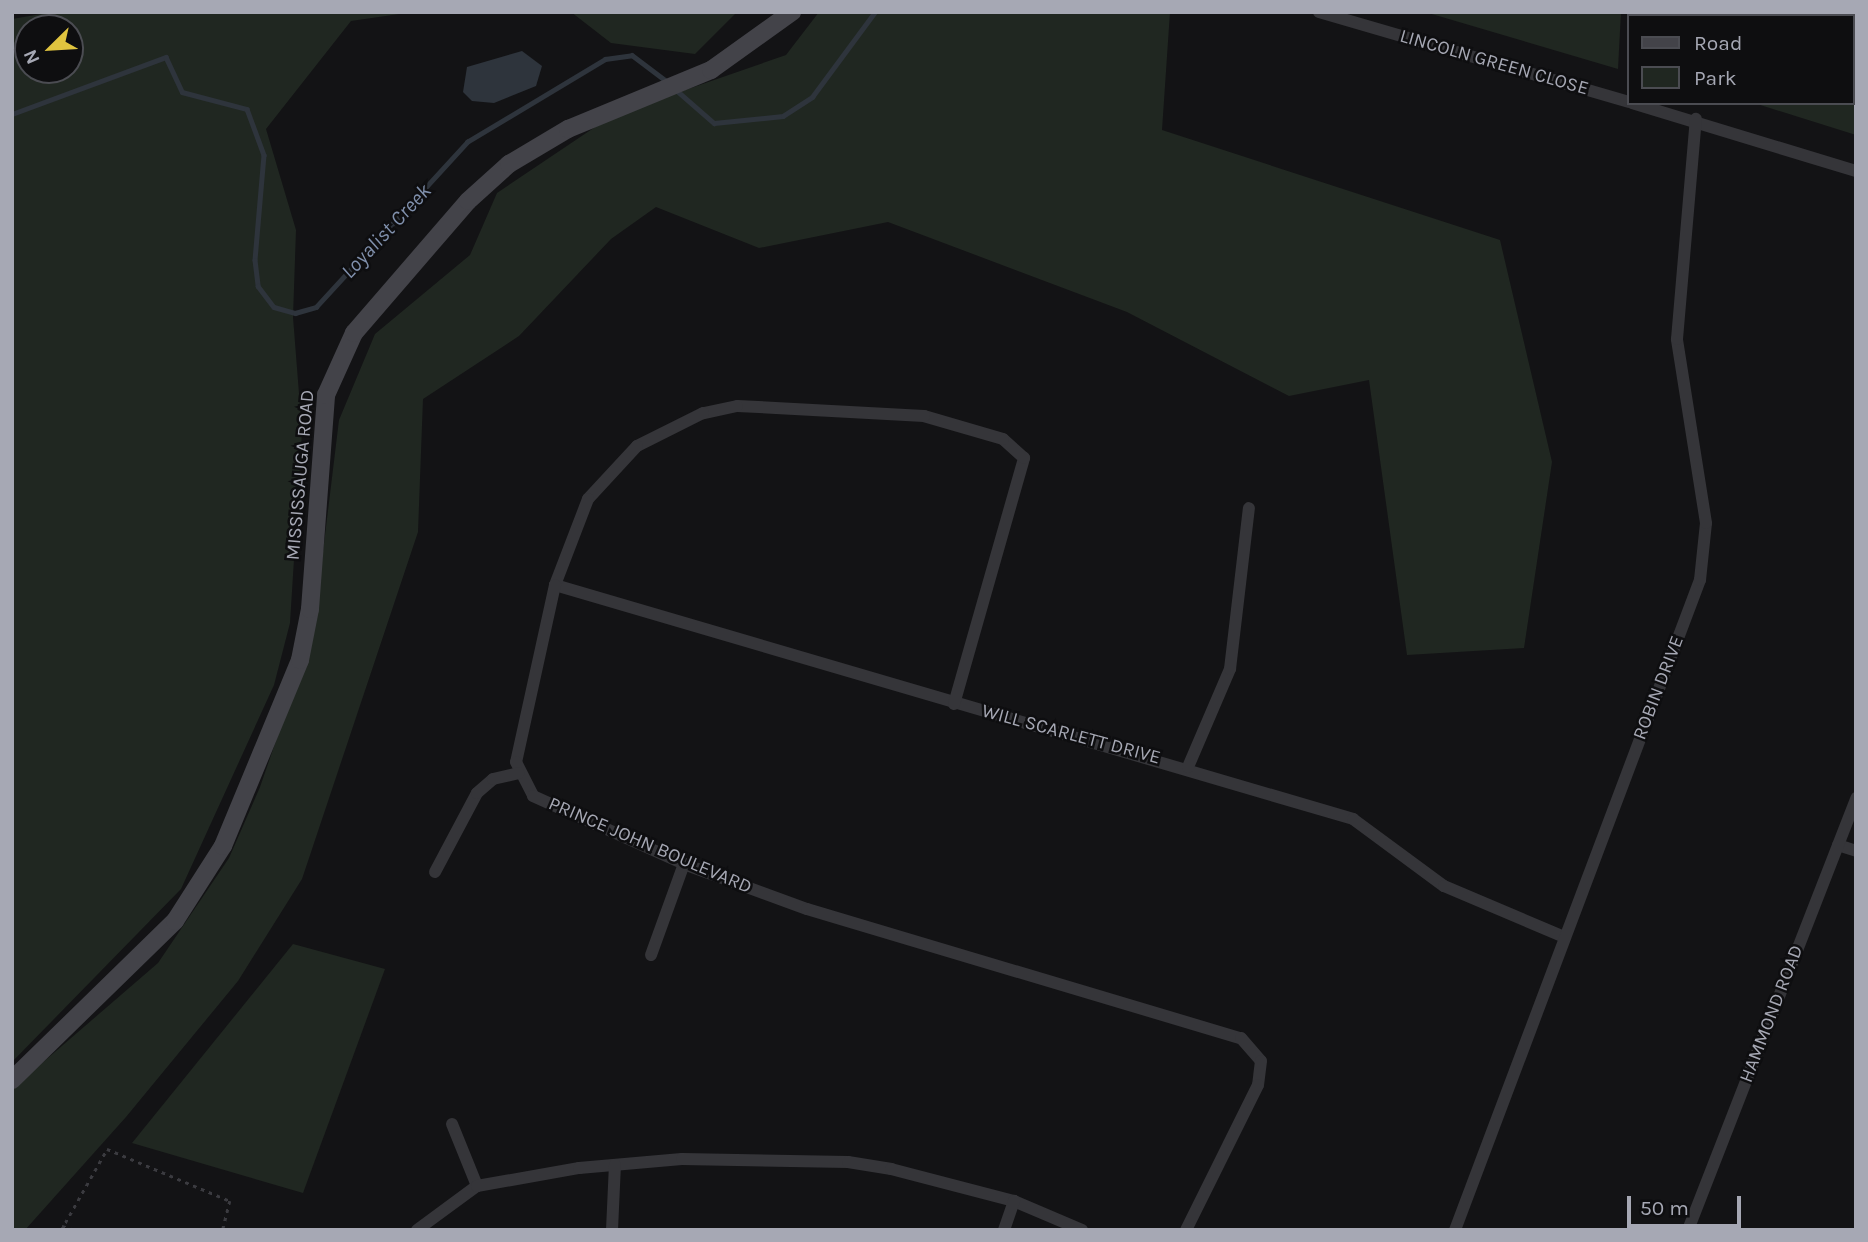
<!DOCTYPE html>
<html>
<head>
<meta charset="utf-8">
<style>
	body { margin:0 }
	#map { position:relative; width:1868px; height:1242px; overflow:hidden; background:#131315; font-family:Karla,sans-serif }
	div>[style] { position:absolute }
	.green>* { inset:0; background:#202721 }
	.water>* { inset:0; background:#2e343c }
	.stream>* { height:4.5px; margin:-2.25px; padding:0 2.25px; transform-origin:2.25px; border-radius:2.25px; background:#2e343c }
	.path>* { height:2.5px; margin-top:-1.25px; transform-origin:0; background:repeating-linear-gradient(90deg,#3b3b40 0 3.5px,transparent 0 8.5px) }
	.street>* { height:12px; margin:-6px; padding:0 6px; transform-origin:6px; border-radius:6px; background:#353539 }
	.secondary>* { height:18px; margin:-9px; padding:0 9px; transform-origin:9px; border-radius:9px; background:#434349 }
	span { translate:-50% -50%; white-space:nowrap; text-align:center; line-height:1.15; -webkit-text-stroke:5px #0e0e10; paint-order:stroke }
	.street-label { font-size:19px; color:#a6a8b4 }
	.water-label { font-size:21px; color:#8090ac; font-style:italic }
	.frame { position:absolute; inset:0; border:14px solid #a6a8b4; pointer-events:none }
	.legend { position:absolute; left:1627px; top:14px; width:228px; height:91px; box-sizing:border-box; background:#0e0e10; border:2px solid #4b4c52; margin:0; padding:9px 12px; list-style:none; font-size:21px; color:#a6a8b4 }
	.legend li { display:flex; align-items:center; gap:14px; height:35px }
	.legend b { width:35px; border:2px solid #4b4c52 }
	.north { position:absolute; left:14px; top:14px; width:70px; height:70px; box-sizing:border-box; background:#0e0e10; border:2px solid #4b4c52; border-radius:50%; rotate:246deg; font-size:19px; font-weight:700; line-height:28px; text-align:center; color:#a6a8b4 }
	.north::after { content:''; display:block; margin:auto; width:24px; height:32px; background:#e0c43f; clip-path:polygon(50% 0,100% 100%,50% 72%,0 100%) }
	.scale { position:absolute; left:1627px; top:1196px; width:114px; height:32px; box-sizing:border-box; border:4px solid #a6a8b4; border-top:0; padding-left:9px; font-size:21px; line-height:24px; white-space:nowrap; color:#a6a8b4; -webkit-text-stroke:5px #0e0e10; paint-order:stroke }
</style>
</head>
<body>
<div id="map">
	<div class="green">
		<div style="clip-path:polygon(evenodd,53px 12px,413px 12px,351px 21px,266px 129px,296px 230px,293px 317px,302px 432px,290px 623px,274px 685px,181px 889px,12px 1062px,12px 19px,53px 12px,28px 28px,70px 28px,70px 70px,28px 70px,28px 28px)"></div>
		<div style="clip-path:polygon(571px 12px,737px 12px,695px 54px,611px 43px)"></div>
		<div style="clip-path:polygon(819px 12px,1170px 12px,1162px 130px,1500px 240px,1552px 462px,1524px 648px,1407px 655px,1369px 380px,1289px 396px,1127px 312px,888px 222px,759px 248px,656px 207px,611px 239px,519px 336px,423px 399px,418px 532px,302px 879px,238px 981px,126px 1117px,25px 1230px,12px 1230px,12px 1089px,158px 963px,229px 858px,260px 787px,313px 634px,339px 420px,375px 334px,470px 255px,497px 193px,613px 115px,786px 55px)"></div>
		<div style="clip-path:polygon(1425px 12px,1621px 12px,1618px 69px)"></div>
		<div style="clip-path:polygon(1670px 12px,1856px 12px,1856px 135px,1754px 103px,1852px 103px,1852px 16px)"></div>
		<div style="clip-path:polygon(293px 944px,385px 969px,303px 1193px,132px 1143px)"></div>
	</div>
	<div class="water">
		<div style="clip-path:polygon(522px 51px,542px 66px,536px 86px,494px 103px,472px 101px,463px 92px,467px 67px)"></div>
	</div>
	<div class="stream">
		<div style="left:675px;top:89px;width:52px;rotate:41.1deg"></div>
		<div style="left:714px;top:123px;width:69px;rotate:-5.8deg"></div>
		<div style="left:783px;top:116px;width:35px;rotate:-33deg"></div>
		<div style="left:812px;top:97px;width:106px;rotate:-53.5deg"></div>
		<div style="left:12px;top:114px;width:164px;rotate:-20.3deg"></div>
		<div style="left:166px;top:57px;width:38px;rotate:65deg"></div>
		<div style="left:182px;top:92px;width:67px;rotate:14.7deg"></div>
		<div style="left:247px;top:109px;width:49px;rotate:69.7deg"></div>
		<div style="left:264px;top:155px;width:105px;rotate:94.9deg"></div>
		<div style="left:255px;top:260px;width:26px;rotate:83deg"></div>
		<div style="left:258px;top:286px;width:26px;rotate:53deg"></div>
		<div style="left:274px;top:307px;width:22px;rotate:16deg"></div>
		<div style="left:295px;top:313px;width:22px;rotate:-16deg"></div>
		<div style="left:316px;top:307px;width:224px;rotate:-47.5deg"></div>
		<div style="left:467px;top:142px;width:161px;rotate:-31deg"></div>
		<div style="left:605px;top:59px;width:27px;rotate:-8deg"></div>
		<div style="left:632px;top:55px;width:46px;rotate:37.1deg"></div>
	</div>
	<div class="path">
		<div style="left:62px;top:1226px;width:13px;rotate:18deg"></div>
		<div style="left:61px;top:1230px;width:93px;rotate:-60.4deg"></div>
		<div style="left:107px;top:1149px;width:134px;rotate:22.9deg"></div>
		<div style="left:230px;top:1201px;width:30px;rotate:104deg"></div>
	</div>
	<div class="street">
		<div style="left:1319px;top:12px;width:322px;rotate:16.2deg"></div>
		<div style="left:1643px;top:12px;width:4px;rotate:76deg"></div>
		<div style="left:1632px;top:103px;width:234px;rotate:16.9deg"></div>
		<div style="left:555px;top:585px;width:832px;rotate:16.34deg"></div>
		<div style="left:1353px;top:819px;width:113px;rotate:36.4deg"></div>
		<div style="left:1444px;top:886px;width:130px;rotate:23deg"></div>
		<div style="left:954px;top:704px;width:256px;rotate:-74.1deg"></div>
		<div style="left:1024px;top:458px;width:28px;rotate:-138deg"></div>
		<div style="left:1003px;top:439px;width:82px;rotate:-163.8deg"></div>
		<div style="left:924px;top:416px;width:187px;rotate:-176.9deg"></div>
		<div style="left:737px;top:406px;width:35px;rotate:168deg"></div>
		<div style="left:703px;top:413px;width:74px;rotate:153.4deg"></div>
		<div style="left:637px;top:446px;width:72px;rotate:132.8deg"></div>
		<div style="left:588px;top:499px;width:92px;rotate:111deg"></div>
		<div style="left:555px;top:585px;width:181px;rotate:102.4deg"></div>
		<div style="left:516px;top:762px;width:38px;rotate:63deg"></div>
		<div style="left:533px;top:796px;width:166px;rotate:24.2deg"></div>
		<div style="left:684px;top:864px;width:131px;rotate:20.1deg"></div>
		<div style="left:807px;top:909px;width:453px;rotate:16.6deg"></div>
		<div style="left:1241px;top:1038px;width:30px;rotate:49deg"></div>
		<div style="left:1261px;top:1061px;width:24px;rotate:97deg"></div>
		<div style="left:1258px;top:1085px;width:162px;rotate:116.4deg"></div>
		<div style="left:1188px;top:767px;width:107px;rotate:-66.8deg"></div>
		<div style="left:1230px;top:669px;width:162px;rotate:-83.3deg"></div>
		<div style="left:1838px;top:845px;width:19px;rotate:18deg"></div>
		<div style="left:435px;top:872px;width:89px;rotate:-62deg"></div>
		<div style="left:477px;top:793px;width:21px;rotate:-41deg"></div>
		<div style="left:493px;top:779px;width:26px;rotate:-13deg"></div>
		<div style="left:651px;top:955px;width:97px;rotate:-70.1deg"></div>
		<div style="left:452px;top:1124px;width:67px;rotate:68deg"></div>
		<div style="left:417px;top:1230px;width:74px;rotate:-36.3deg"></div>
		<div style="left:477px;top:1186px;width:104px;rotate:-10deg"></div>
		<div style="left:579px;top:1168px;width:103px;rotate:-5deg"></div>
		<div style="left:682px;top:1159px;width:166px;rotate:1deg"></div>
		<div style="left:848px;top:1162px;width:44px;rotate:9.2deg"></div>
		<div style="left:891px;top:1169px;width:127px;rotate:14.6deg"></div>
		<div style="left:1014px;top:1201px;width:74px;rotate:23.1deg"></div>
		<div style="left:612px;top:1230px;width:65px;rotate:-87.4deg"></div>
		<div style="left:1004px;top:1230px;width:31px;rotate:-71deg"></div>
		<div style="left:1455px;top:1230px;width:695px;rotate:-69.35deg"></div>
		<div style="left:1700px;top:580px;width:57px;rotate:-84deg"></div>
		<div style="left:1706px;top:523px;width:186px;rotate:-99deg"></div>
		<div style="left:1677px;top:339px;width:221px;rotate:-85.1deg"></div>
		<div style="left:1688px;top:1230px;width:464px;rotate:-68.7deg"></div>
	</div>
	<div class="secondary">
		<div style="left:12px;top:1080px;width:228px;rotate:-44.3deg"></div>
		<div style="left:175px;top:921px;width:89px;rotate:-57.4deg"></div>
		<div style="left:223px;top:846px;width:201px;rotate:-67.5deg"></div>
		<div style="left:300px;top:660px;width:52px;rotate:-78.9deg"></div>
		<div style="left:310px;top:609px;width:215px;rotate:-85.7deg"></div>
		<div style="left:326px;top:395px;width:68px;rotate:-65.7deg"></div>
		<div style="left:354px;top:333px;width:174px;rotate:-49.2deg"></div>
		<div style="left:468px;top:201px;width:55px;rotate:-42.1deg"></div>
		<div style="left:509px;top:164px;width:69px;rotate:-30.7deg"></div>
		<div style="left:568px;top:129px;width:155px;rotate:-22.4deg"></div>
		<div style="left:711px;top:70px;width:100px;rotate:-35.6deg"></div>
	</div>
	<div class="street-label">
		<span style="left:1494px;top:63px;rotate:16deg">LINCOLN GREEN CLOSE</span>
		<span style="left:301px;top:475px;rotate:-85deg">MISSISSAUGA ROAD</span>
		<span style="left:1659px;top:688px;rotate:-69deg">ROBIN DRIVE</span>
		<span style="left:1071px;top:735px;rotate:15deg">WILL SCARLETT DRIVE</span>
		<span style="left:650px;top:846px;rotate:23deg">PRINCE JOHN BOULEVARD</span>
		<span style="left:1772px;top:1014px;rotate:-69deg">HAMMOND ROAD</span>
	</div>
	<div class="water-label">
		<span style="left:386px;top:231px;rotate:-47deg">Loyalist Creek</span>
	</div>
	<div class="frame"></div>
	<ul class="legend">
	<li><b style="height:9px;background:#434349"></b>Road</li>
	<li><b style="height:19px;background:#202721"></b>Park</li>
	</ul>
	<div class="north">N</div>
	<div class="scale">50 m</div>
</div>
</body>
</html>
